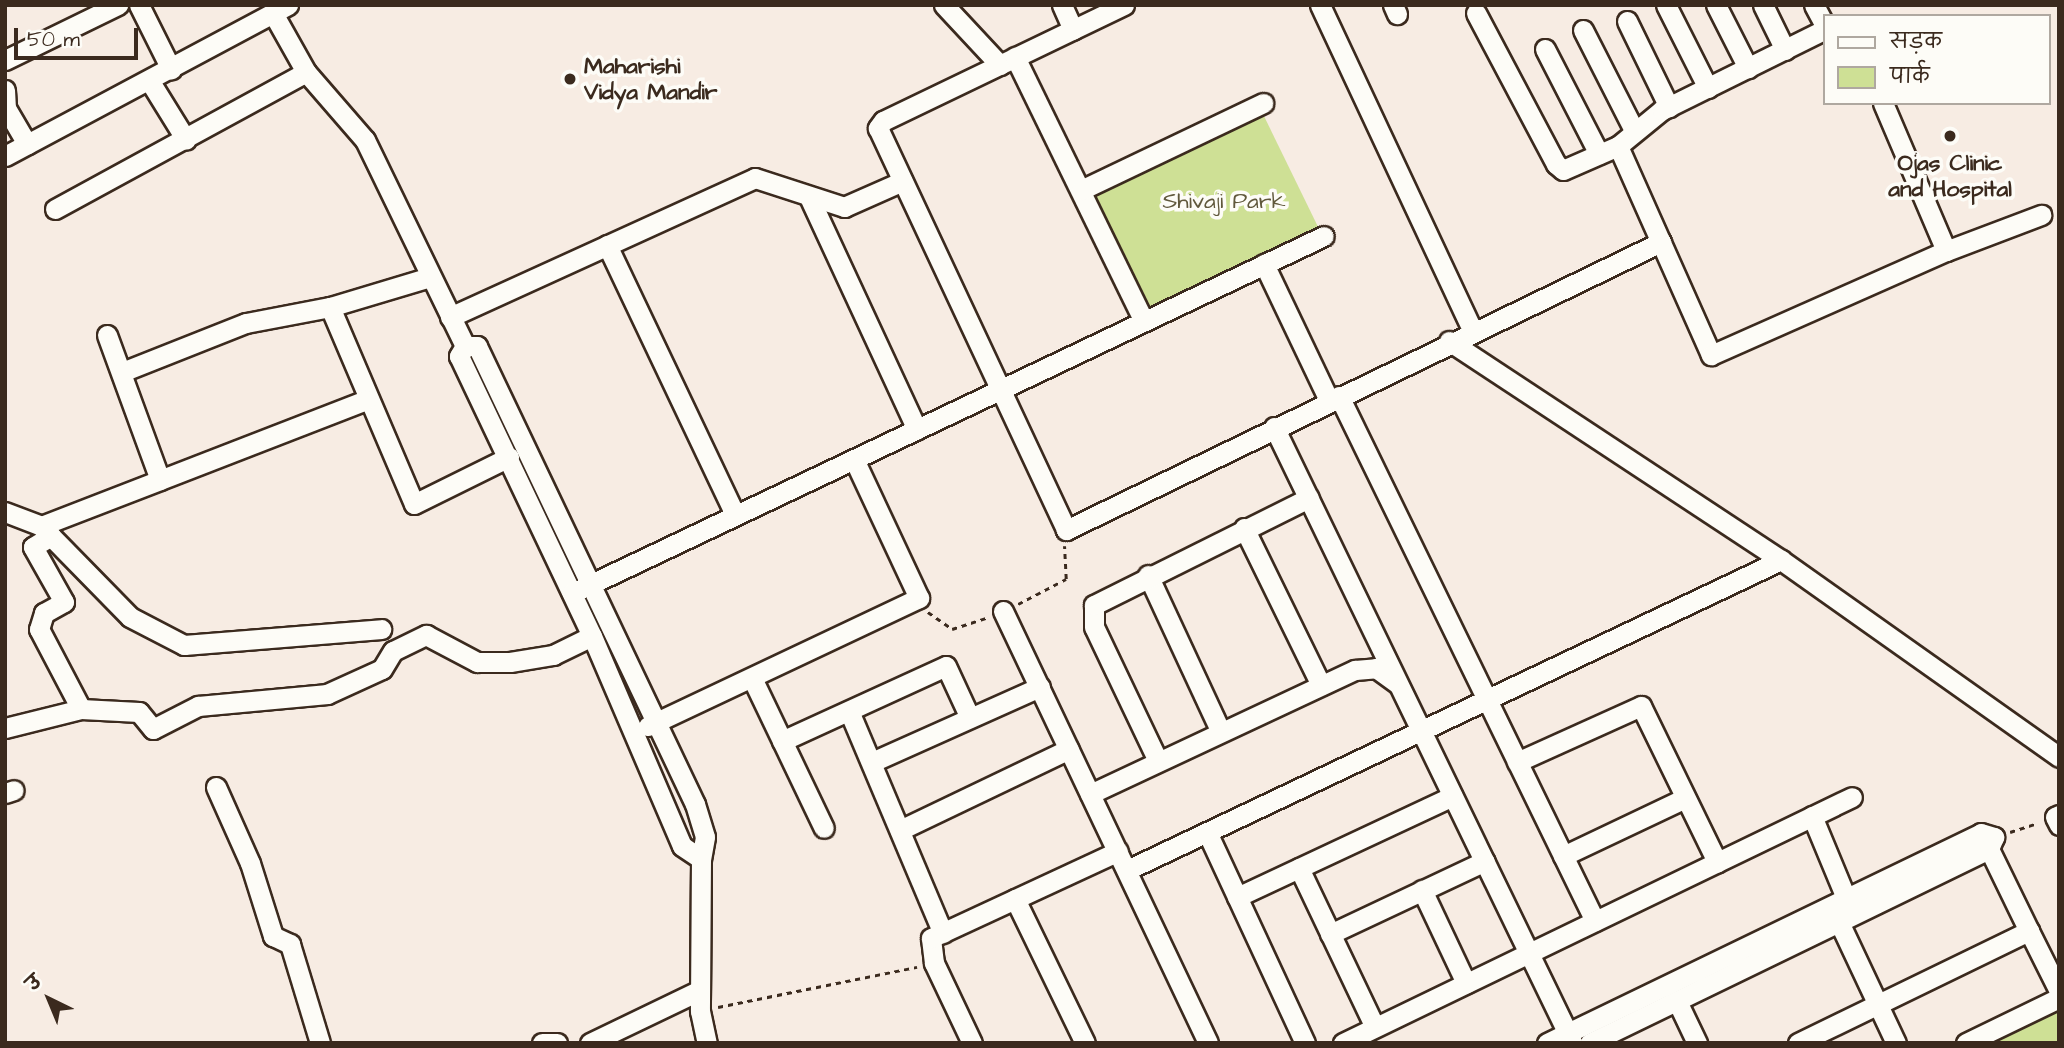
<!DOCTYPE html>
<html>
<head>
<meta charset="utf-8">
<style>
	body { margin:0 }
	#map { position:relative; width:2064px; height:1048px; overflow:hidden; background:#f7ece3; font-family:"Architects Daughter","Playpen Sans Deva",sans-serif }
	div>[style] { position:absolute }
	.green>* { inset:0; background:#cee095; transform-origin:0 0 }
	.path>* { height:2.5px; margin-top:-1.25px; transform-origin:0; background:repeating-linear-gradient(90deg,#3b2a1e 0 5px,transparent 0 10px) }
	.roads { filter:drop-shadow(2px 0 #3b2a1e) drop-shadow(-2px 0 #3b2a1e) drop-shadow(0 2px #3b2a1e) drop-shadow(0 -2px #3b2a1e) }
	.minor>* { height:19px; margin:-9.5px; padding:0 9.5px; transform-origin:9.5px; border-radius:9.5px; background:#fdfcf7 }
	.dots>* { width:19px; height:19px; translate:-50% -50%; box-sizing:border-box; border:4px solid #fdfcf7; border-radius:50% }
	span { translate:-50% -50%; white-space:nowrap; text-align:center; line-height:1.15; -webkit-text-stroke:7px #fdfcf7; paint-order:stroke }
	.poi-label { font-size:23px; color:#3b2a1e; font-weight:700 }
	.left { translate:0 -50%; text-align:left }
	.park-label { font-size:23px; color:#60583c }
	.frame { position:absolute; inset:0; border:7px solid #3b2a1e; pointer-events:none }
	.legend { position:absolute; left:1823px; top:14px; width:228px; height:91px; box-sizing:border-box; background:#fdfcf7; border:2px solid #afa8a0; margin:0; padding:9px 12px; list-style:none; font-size:21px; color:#3b2a1e }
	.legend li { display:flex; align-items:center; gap:14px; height:35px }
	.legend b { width:35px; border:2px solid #afa8a0 }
	.north { position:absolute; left:14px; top:964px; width:70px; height:70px; -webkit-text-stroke:5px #fdfcf7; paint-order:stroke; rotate:317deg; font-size:19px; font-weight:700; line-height:28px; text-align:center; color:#3b2a1e }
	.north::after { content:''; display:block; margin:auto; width:24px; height:32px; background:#3b2a1e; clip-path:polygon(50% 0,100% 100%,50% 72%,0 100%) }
	.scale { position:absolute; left:14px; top:28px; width:124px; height:32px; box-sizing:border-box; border:4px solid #3b2a1e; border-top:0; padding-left:9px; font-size:21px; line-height:24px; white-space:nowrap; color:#3b2a1e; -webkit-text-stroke:5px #fdfcf7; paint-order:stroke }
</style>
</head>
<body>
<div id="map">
	<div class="green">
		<div style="left:1262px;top:112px;width:128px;height:191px;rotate:64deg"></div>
		<div style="clip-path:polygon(2059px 1009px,2059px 1043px,1989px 1043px)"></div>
	</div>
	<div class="path">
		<div style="left:1018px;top:604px;width:54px;rotate:-27.5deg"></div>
		<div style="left:1066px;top:579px;width:33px;rotate:-93deg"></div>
		<div style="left:928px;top:612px;width:29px;rotate:35deg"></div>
		<div style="left:952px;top:629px;width:36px;rotate:-18deg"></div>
		<div style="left:2010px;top:832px;width:28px;rotate:-18deg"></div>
		<div style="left:718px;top:1007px;width:203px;rotate:-11.4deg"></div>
	</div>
	<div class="roads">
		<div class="minor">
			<div style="left:139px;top:5px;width:72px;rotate:63.4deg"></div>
			<div style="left:944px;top:5px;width:82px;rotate:47deg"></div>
			<div style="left:1062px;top:5px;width:27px;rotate:66deg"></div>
			<div style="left:1124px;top:5px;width:267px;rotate:154.3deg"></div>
			<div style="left:883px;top:121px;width:9px;rotate:126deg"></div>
			<div style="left:878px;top:128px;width:444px;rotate:64.9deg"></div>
			<div style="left:1066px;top:530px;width:661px;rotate:-25.83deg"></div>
			<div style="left:1320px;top:5px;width:359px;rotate:64.9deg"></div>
			<div style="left:1393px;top:5px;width:10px;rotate:66deg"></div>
			<div style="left:1666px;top:5px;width:93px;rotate:63.2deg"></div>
			<div style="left:1716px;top:5px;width:71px;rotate:63.1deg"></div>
			<div style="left:1763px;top:5px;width:50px;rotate:63.9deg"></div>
			<div style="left:1814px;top:5px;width:21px;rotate:62deg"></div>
			<div style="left:1476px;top:13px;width:171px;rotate:62.1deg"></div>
			<div style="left:1556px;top:164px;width:9px;rotate:41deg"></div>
			<div style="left:1563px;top:170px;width:60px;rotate:-23.6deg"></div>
			<div style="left:1618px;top:146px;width:229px;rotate:66deg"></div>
			<div style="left:1711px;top:355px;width:257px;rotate:-23.9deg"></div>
			<div style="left:1946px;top:251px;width:102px;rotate:-20.8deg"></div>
			<div style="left:274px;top:15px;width:65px;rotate:60.7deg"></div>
			<div style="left:306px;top:72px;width:90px;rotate:49.1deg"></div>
			<div style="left:365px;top:140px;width:229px;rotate:64.1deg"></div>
			<div style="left:1627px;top:21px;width:96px;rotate:64deg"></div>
			<div style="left:1583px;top:30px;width:114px;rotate:63deg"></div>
			<div style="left:1545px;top:49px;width:118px;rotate:62.8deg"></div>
			<div style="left:1015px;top:57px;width:294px;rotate:64deg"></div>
			<div style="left:5px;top:60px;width:126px;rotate:-26deg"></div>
			<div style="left:149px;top:80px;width:70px;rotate:58.3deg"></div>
			<div style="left:5px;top:90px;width:18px;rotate:87deg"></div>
			<div style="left:6px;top:108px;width:42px;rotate:59.7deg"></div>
			<div style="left:1883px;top:103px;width:161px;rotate:66.9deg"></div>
			<div style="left:1618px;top:146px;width:57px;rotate:-39.3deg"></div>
			<div style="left:1662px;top:110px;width:181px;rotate:-26.3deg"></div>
			<div style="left:5px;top:156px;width:321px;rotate:-28.1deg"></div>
			<div style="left:1081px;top:190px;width:202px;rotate:-25.5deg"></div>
			<div style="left:810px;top:199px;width:254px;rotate:65.1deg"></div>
			<div style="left:55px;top:209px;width:286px;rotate:-28.6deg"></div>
			<div style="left:607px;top:245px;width:299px;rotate:64.6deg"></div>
			<div style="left:1264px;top:264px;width:151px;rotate:64.5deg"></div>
			<div style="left:330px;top:307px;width:214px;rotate:66.9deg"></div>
			<div style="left:414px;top:504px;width:106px;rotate:-26.3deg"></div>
			<div style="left:450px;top:317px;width:335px;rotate:-24.5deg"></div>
			<div style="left:755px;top:178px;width:94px;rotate:18deg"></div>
			<div style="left:844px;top:207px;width:64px;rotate:-23.8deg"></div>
			<div style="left:107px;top:335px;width:154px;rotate:69.9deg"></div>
			<div style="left:160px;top:480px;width:221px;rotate:-21.2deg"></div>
			<div style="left:1449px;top:341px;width:398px;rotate:33.4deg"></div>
			<div style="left:1781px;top:560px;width:341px;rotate:35.3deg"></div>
			<div style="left:465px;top:346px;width:12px"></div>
			<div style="left:477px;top:346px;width:507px;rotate:64.55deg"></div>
			<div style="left:695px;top:804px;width:34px;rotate:73deg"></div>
			<div style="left:705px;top:837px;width:22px;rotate:100deg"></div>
			<div style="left:701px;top:859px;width:152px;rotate:90.4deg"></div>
			<div style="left:700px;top:1011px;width:33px;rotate:78deg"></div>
			<div style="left:465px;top:346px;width:12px;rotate:121deg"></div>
			<div style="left:459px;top:356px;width:310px;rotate:64.6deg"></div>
			<div style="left:592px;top:636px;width:228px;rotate:66.8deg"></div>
			<div style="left:682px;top:846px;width:23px;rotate:34deg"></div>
			<div style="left:122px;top:372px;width:133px;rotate:-21.6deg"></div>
			<div style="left:246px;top:323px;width:86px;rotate:-10.8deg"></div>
			<div style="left:330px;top:307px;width:104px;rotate:-16.7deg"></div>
			<div style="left:1339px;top:396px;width:584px;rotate:64.01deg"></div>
			<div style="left:1274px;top:427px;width:683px;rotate:64.15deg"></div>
			<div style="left:5px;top:512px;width:39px;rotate:21deg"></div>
			<div style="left:41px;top:526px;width:128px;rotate:-21.1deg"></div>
			<div style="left:41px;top:526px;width:127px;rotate:45.6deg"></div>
			<div style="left:130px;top:617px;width:61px;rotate:27.4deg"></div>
			<div style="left:184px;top:645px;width:198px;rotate:-4.6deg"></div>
			<div style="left:1244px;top:528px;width:175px;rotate:63.9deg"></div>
			<div style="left:51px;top:536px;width:21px;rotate:149deg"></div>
			<div style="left:33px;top:547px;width:63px;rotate:60.6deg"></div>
			<div style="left:64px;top:602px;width:23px;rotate:151deg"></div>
			<div style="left:44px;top:613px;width:17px;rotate:107deg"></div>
			<div style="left:39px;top:629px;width:90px;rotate:62.3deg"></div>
			<div style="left:1148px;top:575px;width:173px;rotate:65.1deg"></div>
			<div style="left:572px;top:593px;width:832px;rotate:-25.4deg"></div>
			<div style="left:1003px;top:611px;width:478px;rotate:64.6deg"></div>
			<div style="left:752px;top:678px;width:166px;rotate:64.4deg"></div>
			<div style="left:849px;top:711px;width:241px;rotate:67.1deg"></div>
			<div style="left:648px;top:726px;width:300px;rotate:-25.3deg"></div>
			<div style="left:919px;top:598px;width:153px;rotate:-115.1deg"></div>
			<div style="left:5px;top:728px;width:78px;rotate:-14deg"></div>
			<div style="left:81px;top:709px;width:58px;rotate:3deg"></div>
			<div style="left:139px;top:712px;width:22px;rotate:51deg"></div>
			<div style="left:153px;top:729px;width:51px;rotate:-27.1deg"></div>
			<div style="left:198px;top:706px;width:130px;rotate:-5.3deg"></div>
			<div style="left:327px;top:694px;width:60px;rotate:-24.4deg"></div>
			<div style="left:382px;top:669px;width:21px;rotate:-59deg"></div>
			<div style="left:393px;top:651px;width:37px;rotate:-26deg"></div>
			<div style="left:426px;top:635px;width:58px;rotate:27.9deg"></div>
			<div style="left:477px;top:662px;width:33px"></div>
			<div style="left:510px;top:662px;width:44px;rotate:-9.2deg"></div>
			<div style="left:553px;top:655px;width:43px;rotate:-26deg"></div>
			<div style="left:782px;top:741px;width:180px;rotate:-24.6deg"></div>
			<div style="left:946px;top:666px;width:57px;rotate:65.2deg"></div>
			<div style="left:1158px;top:761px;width:148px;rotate:-115.5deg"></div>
			<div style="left:1094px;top:627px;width:22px;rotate:-90deg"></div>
			<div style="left:1094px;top:605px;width:240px;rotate:-26.5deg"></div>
			<div style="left:872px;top:762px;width:184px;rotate:-24.1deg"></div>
			<div style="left:1517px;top:762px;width:136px;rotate:-24.3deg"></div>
			<div style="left:1641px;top:706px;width:174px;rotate:64deg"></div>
			<div style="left:216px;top:787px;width:83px;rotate:65.9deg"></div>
			<div style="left:250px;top:863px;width:77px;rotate:72.5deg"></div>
			<div style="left:273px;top:936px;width:19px;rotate:25deg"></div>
			<div style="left:290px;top:944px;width:103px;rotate:73.1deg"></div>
			<div style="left:5px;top:793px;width:9px;rotate:-18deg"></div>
			<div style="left:1090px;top:794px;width:293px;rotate:-25.1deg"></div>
			<div style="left:1355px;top:670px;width:21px;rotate:-5deg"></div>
			<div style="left:1376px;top:668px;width:26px;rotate:36deg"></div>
			<div style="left:2059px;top:815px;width:4px;rotate:153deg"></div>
			<div style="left:2055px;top:817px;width:9px;rotate:63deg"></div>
			<div style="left:1812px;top:816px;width:89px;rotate:67.5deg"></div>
			<div style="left:900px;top:830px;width:187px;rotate:-25.6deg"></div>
			<div style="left:1207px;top:832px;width:233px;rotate:65.1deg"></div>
			<div style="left:1563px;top:856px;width:135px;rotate:-25.4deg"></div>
			<div style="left:1299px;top:868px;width:176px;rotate:64.5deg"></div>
			<div style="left:1127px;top:870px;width:724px;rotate:-25.36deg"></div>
			<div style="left:1422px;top:890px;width:103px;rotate:64.7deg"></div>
			<div style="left:1237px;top:897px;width:238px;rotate:-25.1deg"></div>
			<div style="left:1015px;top:899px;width:160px;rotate:64.1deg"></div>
			<div style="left:1839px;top:922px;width:134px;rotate:64.8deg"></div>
			<div style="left:2029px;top:931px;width:67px;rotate:63.4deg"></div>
			<div style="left:1330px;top:934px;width:171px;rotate:-25.2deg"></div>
			<div style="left:1677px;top:1001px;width:47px;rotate:64.5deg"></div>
			<div style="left:542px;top:1043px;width:15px"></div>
			<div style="left:590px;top:1043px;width:122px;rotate:-25.7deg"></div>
			<div style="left:972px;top:1043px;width:89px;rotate:-115.4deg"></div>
			<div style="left:934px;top:963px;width:25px;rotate:-97deg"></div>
			<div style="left:931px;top:938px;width:206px;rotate:-24.9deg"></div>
			<div style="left:1343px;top:1043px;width:565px;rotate:-25.79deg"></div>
			<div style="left:1547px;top:1043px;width:482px;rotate:-25.8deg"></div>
			<div style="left:1981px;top:833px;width:14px;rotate:17deg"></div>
			<div style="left:1994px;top:837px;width:13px;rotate:113deg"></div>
			<div style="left:1989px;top:849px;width:444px;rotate:154.1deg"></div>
			<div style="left:1798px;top:1043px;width:257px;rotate:-25.9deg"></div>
			<div style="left:2029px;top:931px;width:91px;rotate:-116deg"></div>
			<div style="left:1966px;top:1043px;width:103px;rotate:-25.8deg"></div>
		</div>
	</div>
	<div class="dots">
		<div style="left:570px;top:79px;background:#3b2a1e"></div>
		<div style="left:1950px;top:136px;background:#3b2a1e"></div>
	</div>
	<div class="poi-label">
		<span class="left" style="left:584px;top:79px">Maharishi<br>Vidya Mandir</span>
		<span style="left:1950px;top:176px">Ojas Clinic<br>and Hospital</span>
	</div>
	<div class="park-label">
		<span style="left:1224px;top:201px">Shivaji Park</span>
	</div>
	<div class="frame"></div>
	<ul class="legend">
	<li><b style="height:9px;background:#fdfcf7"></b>सड़क</li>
	<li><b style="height:19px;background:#cee095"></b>पार्क</li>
	</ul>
	<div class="north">उ</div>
	<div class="scale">50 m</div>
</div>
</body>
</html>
